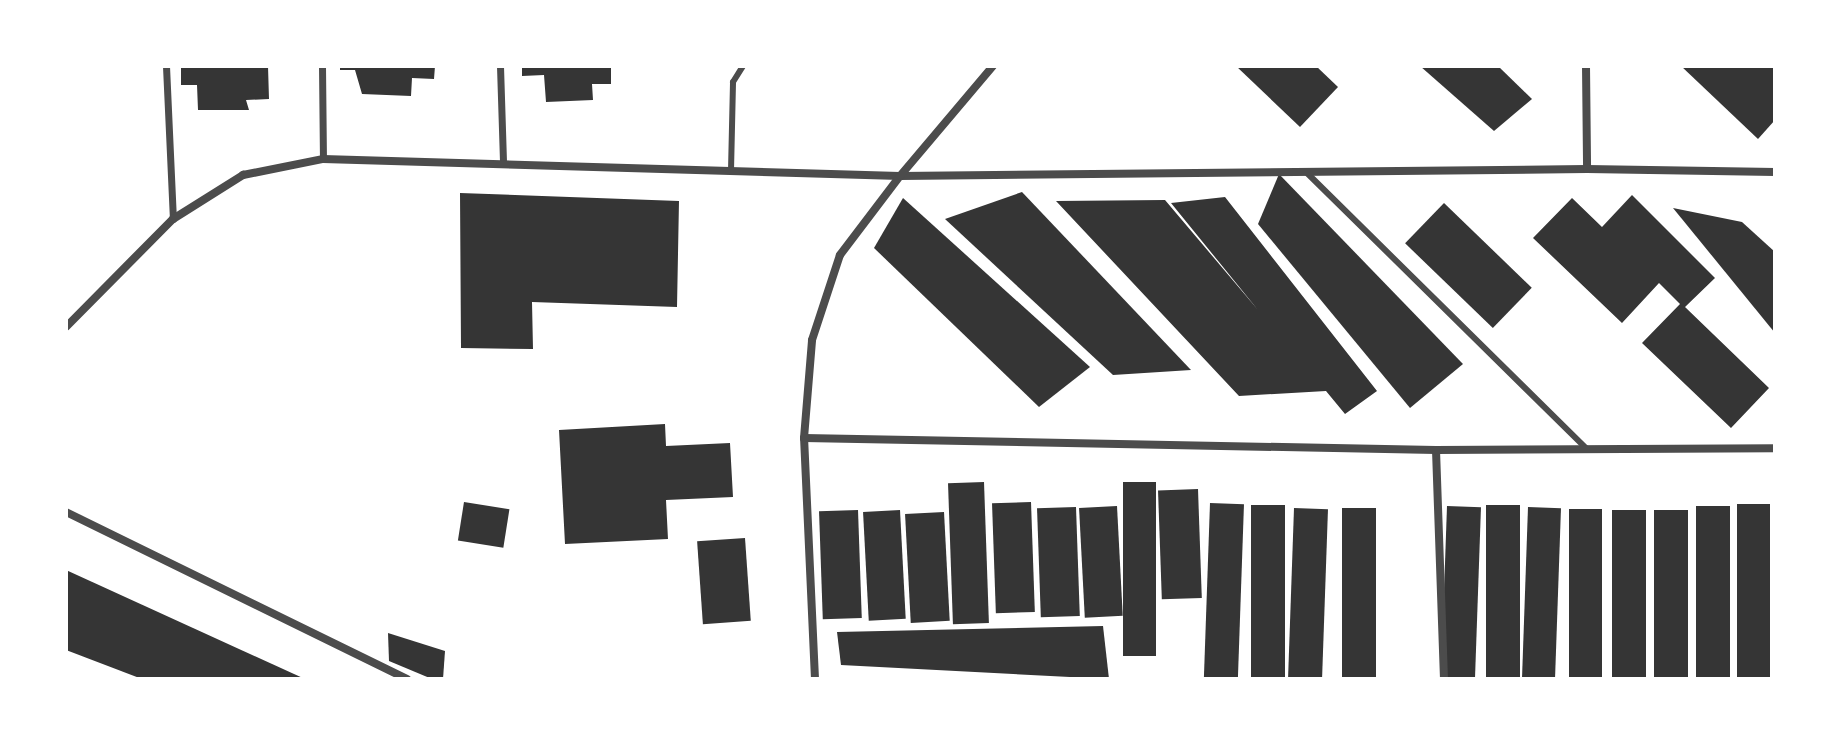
<!DOCTYPE html>
<html>
<head>
<meta charset="utf-8">
<style>
	body { margin:0 }
	#map { position:relative; width:1841px; height:745px; overflow:hidden; background:#fff; font-family:"Public Sans",sans-serif }
	div>[style] { position:absolute }
	.building>* { inset:0; background:#353535; transform-origin:0 0 }
	.service>* { height:6px; margin:-3px; padding:0 3px; transform-origin:3px; border-radius:3px; background:#4c4c4c }
	.pedestrian>* { height:7px; margin:-3.5px; padding:0 3.5px; transform-origin:3.5px; border-radius:3.5px; background:#4c4c4c }
	.minor>* { height:8px; margin:-4px; padding:0 4px; transform-origin:4px; border-radius:4px; background:#4c4c4c }
	span { translate:-50% -50%; white-space:nowrap; text-align:center; line-height:1.15; -webkit-text-stroke:6px #fff; paint-order:stroke }
	.frame { position:absolute; inset:0; border:68px solid #fff; pointer-events:none }
</style>
</head>
<body>
<div id="map">
	<div class="building">
		<div style="clip-path:polygon(181px 66px,268px 66px,269px 99px,246px 100px,249px 110px,198px 110px,197px 85px,181px 85px)"></div>
		<div style="clip-path:polygon(340px 66px,435px 66px,434px 79px,412px 78px,411px 96px,362px 94px,355px 70px,340px 70px)"></div>
		<div style="clip-path:polygon(522px 66px,611px 66px,611px 84px,592px 84px,593px 100px,546px 102px,544px 75px,522px 76px)"></div>
		<div style="clip-path:polygon(1236px 66px,1316px 66px,1338px 87px,1300px 127px)"></div>
		<div style="clip-path:polygon(1420px 66px,1498px 66px,1532px 99px,1494px 131px)"></div>
		<div style="clip-path:polygon(1681px 66px,1775px 66px,1775px 120px,1758px 139px)"></div>
		<div style="clip-path:polygon(1279px 174px,1463px 364px,1410px 408px,1258px 224px)"></div>
		<div style="clip-path:polygon(1022px 192px,1191px 370px,1113px 375px,945px 219px)"></div>
		<div style="clip-path:polygon(460px 193px,679px 201px,677px 307px,532px 302px,533px 349px,461px 348px)"></div>
		<div style="clip-path:polygon(1632px 195px,1715px 278px,1685px 307px,1769px 388px,1731px 428px,1642px 343px,1680px 304px,1659px 283px,1622px 323px,1533px 238px,1572px 198px,1602px 227px)"></div>
		<div style="clip-path:polygon(1225px 197px,1377px 391px,1345px 414px,1326px 391px,1239px 396px,1056px 201px,1165px 200px,1258px 310px,1171px 203px)"></div>
		<div style="clip-path:polygon(903px 198px,1090px 367px,1039px 407px,874px 248px)"></div>
		<div style="left:1444px;top:203px;width:122px;height:56px;rotate:44deg"></div>
		<div style="clip-path:polygon(1673px 208px,1742px 222px,1775px 252px,1775px 333px)"></div>
		<div style="clip-path:polygon(665px 424px,666px 446px,730px 443px,733px 497px,666px 500px,668px 539px,565px 544px,559px 430px)"></div>
		<div style="left:984px;top:482px;width:141px;height:36px;rotate:88deg"></div>
		<div style="left:1123px;top:482px;width:33px;height:174px"></div>
		<div style="left:1198px;top:489px;width:109px;height:40px;rotate:88deg"></div>
		<div style="left:464px;top:502px;width:46px;height:39px;rotate:9deg"></div>
		<div style="left:1031px;top:502px;width:110px;height:39px;rotate:88deg"></div>
		<div style="left:1210px;top:503px;width:34px;height:174px;rotate:2deg"></div>
		<div style="left:1737px;top:504px;width:33px;height:174px"></div>
		<div style="left:1251px;top:505px;width:34px;height:173px"></div>
		<div style="left:1486px;top:505px;width:34px;height:173px"></div>
		<div style="left:1117px;top:506px;width:110px;height:38px;rotate:87deg"></div>
		<div style="left:1447px;top:506px;width:34px;height:173px;rotate:2deg"></div>
		<div style="left:1696px;top:506px;width:34px;height:173px"></div>
		<div style="left:1076px;top:507px;width:109px;height:39px;rotate:88deg"></div>
		<div style="left:1528px;top:507px;width:33px;height:172px;rotate:2deg"></div>
		<div style="left:1294px;top:508px;width:34px;height:171px;rotate:2deg"></div>
		<div style="left:1342px;top:508px;width:34px;height:171px"></div>
		<div style="left:1569px;top:509px;width:33px;height:170px"></div>
		<div style="left:858px;top:510px;width:108px;height:39px;rotate:88deg"></div>
		<div style="left:900px;top:510px;width:109px;height:37px;rotate:87deg"></div>
		<div style="left:1612px;top:510px;width:34px;height:169px"></div>
		<div style="left:1654px;top:510px;width:34px;height:169px"></div>
		<div style="left:944px;top:512px;width:109px;height:39px;rotate:87deg"></div>
		<div style="left:745px;top:538px;width:83px;height:48px;rotate:86deg"></div>
		<div style="clip-path:polygon(66px 570px,305px 679px,142px 679px,66px 650px)"></div>
		<div style="clip-path:polygon(1103px 626px,1109px 679px,841px 665px,837px 632px)"></div>
		<div style="clip-path:polygon(388px 633px,445px 651px,443px 679px,432px 679px,389px 661px)"></div>
	</div>
	<div class="service">
		<div style="left:731px;top:171px;width:89px;rotate:-88.7deg"></div>
		<div style="left:733px;top:82px;width:19px;rotate:-58deg"></div>
		<div style="left:1306px;top:172px;width:395px;rotate:44.6deg"></div>
	</div>
	<div class="pedestrian">
		<div style="left:166px;top:66px;width:153px;rotate:87.4deg"></div>
		<div style="left:322px;top:66px;width:93px;rotate:89.4deg"></div>
		<div style="left:500px;top:66px;width:98px;rotate:88.2deg"></div>
	</div>
	<div class="minor">
		<div style="left:1586px;top:66px;width:103px;rotate:89.4deg"></div>
		<div style="left:66px;top:327px;width:152px;rotate:-45.3deg"></div>
		<div style="left:173px;top:219px;width:83px;rotate:-32.2deg"></div>
		<div style="left:243px;top:175px;width:82px;rotate:-11.3deg"></div>
		<div style="left:323px;top:159px;width:577px;rotate:1.69deg"></div>
		<div style="left:900px;top:176px;width:687px;rotate:-0.58deg"></div>
		<div style="left:1587px;top:169px;width:188px;rotate:0.9deg"></div>
		<div style="left:804px;top:438px;width:632px;rotate:1.09deg"></div>
		<div style="left:1436px;top:450px;width:339px;rotate:-0.3deg"></div>
		<div style="left:1436px;top:450px;width:229px;rotate:88deg"></div>
		<div style="left:66px;top:512px;width:380px;rotate:26.1deg"></div>
		<div style="left:815px;top:679px;width:241px;rotate:-92.6deg"></div>
		<div style="left:804px;top:438px;width:98px;rotate:-85.3deg"></div>
		<div style="left:812px;top:340px;width:89px;rotate:-71.8deg"></div>
		<div style="left:840px;top:255px;width:99px;rotate:-52.8deg"></div>
		<div style="left:900px;top:176px;width:144px;rotate:-49.8deg"></div>
	</div>
	<div class="frame"></div>
</div>
</body>
</html>
